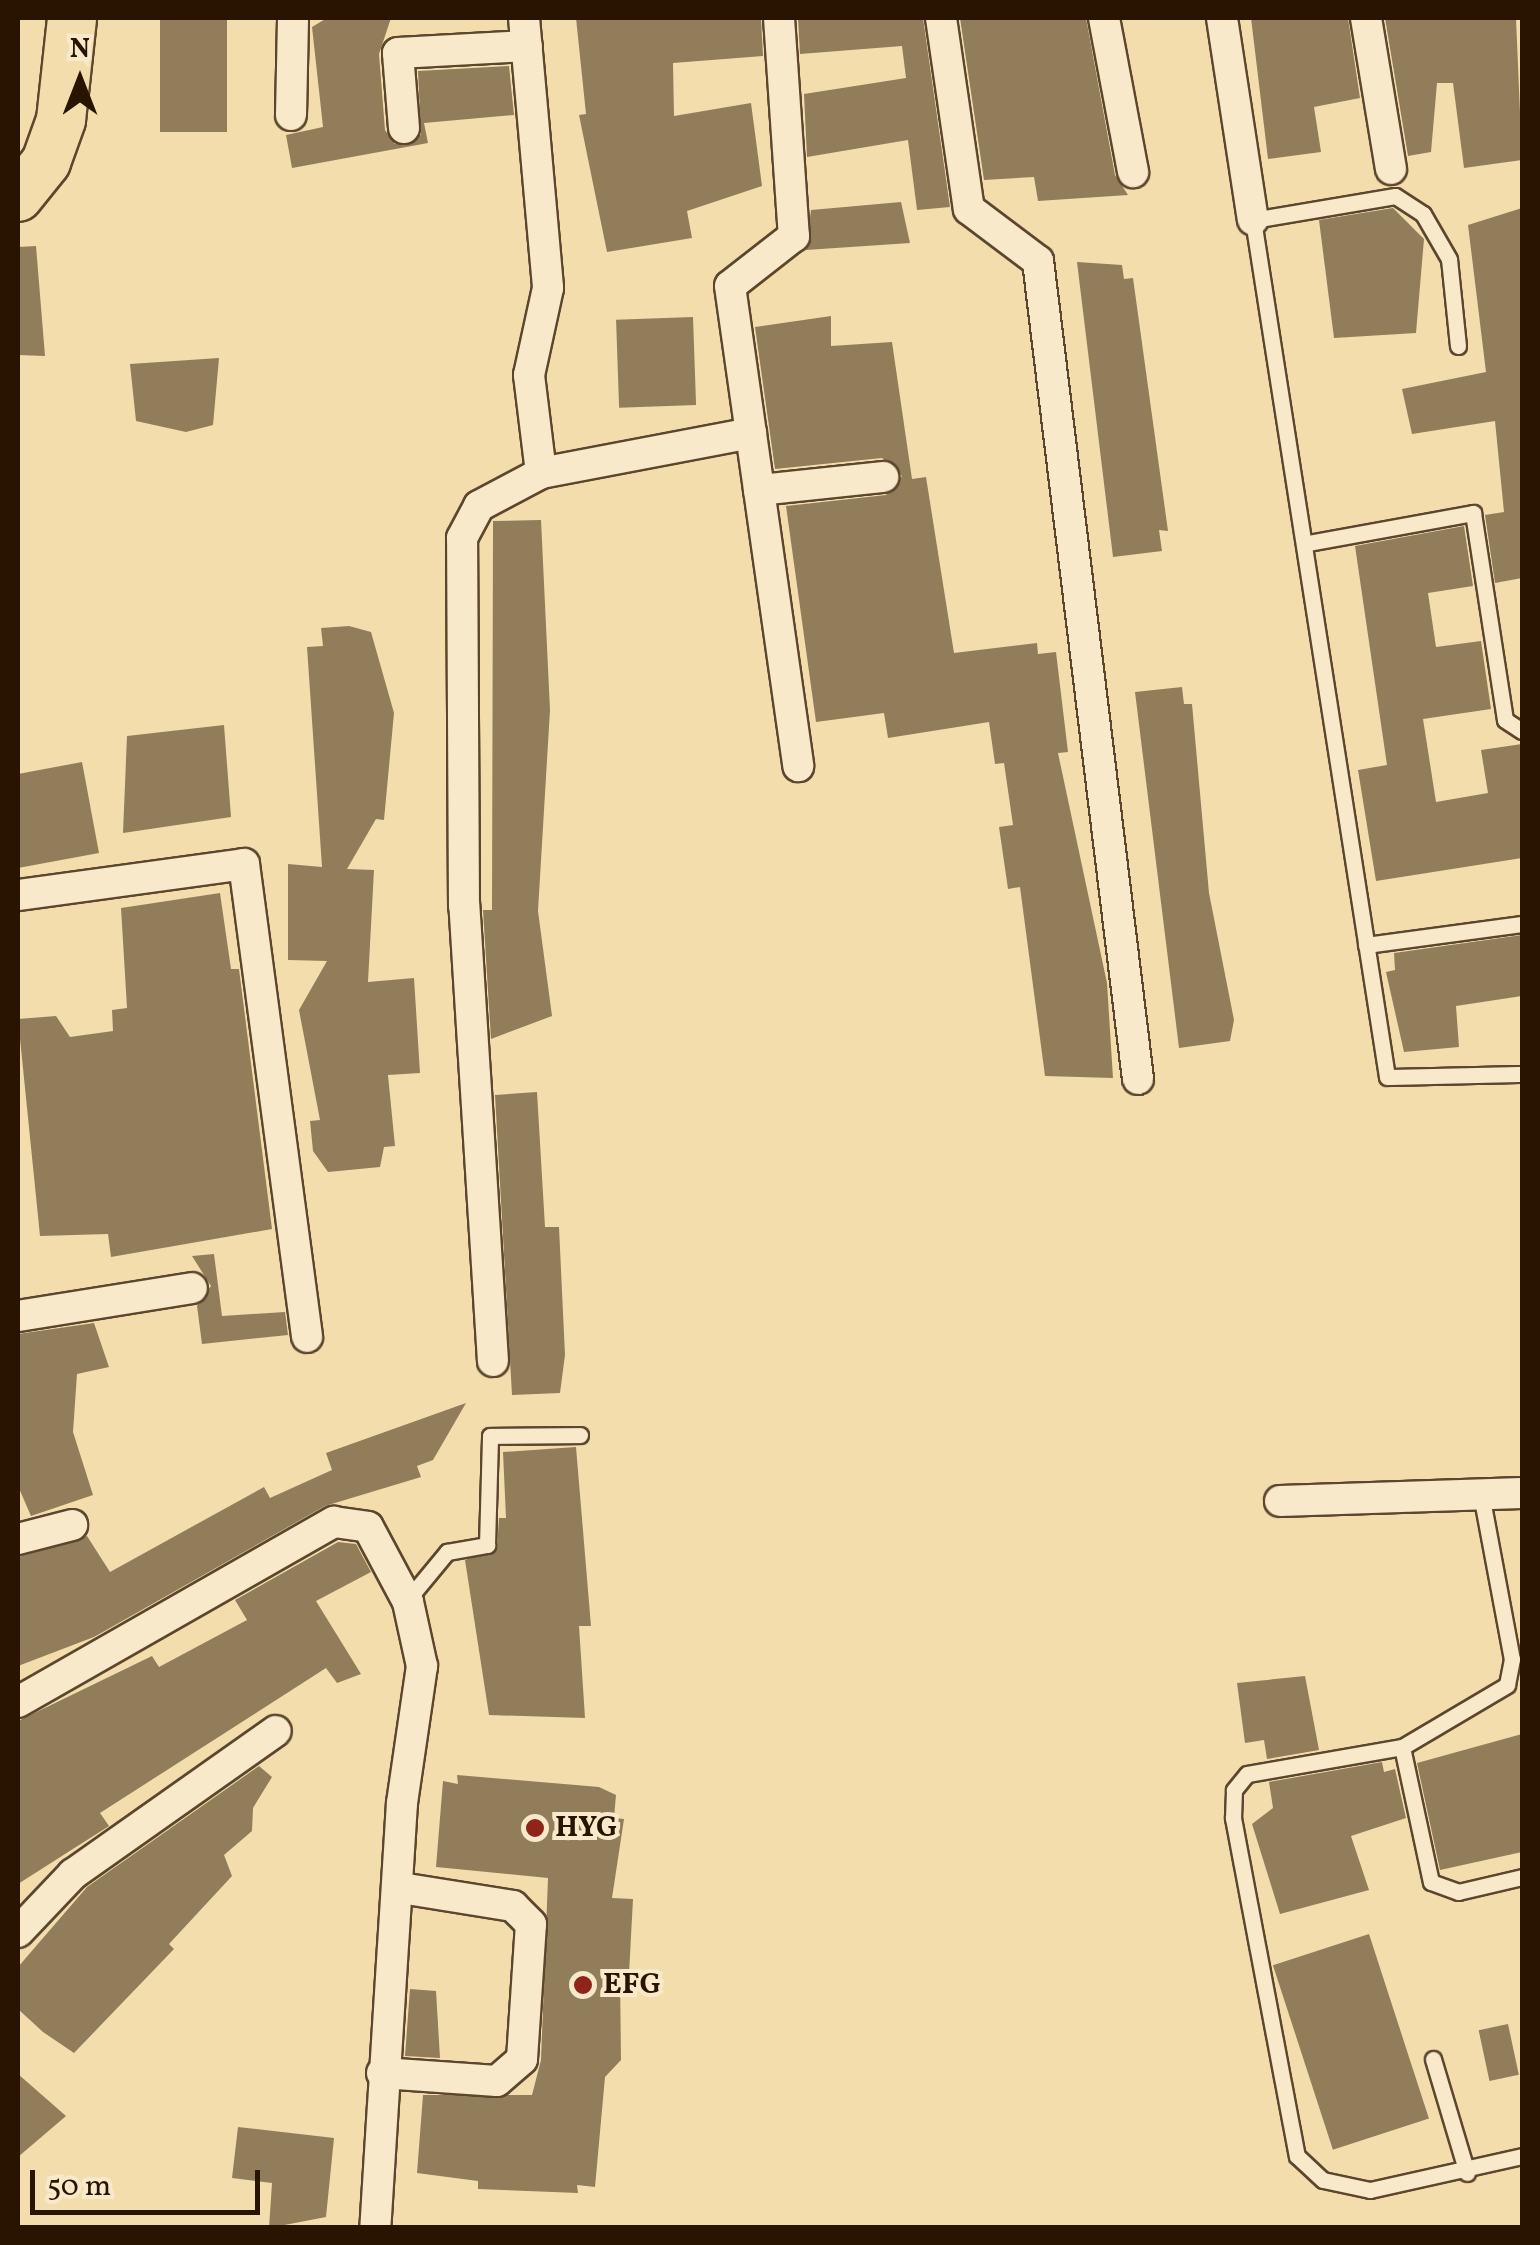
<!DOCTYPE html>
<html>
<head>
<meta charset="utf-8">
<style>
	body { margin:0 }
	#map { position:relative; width:1540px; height:2245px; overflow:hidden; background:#f3ddad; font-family:Vollkorn,serif }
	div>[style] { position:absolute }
	.building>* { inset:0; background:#927d5b; transform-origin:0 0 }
	.roads { filter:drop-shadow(2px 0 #5c462d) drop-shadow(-2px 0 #5c462d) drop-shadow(0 2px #5c462d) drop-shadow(0 -2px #5c462d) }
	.lane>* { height:15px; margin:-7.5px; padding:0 7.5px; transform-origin:7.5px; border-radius:7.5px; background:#f7e9ca }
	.street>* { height:30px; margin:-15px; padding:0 15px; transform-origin:15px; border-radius:15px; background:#f7e9ca }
	.primary>* { height:48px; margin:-24px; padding:0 24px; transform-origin:24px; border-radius:24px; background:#f3ddad }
	.dots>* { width:28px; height:28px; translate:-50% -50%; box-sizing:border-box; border:5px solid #f7e9ca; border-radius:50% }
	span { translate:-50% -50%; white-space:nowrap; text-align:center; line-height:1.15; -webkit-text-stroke:8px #f7e9ca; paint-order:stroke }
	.poi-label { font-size:30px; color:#291402; font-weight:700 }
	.left { translate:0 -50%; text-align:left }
	.frame { position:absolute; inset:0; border:20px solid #291402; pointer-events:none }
	.north { position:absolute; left:30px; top:30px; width:100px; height:100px; -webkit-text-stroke:8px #f7e9ca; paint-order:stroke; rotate:0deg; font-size:28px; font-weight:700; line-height:40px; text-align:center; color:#291402 }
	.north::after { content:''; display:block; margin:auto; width:35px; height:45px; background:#291402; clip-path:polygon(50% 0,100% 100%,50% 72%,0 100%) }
	.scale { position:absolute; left:30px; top:2170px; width:230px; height:45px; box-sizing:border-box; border:5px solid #291402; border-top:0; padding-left:12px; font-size:30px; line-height:35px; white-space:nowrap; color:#291402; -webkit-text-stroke:8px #f7e9ca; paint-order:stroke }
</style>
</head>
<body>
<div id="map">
	<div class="building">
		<div style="left:160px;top:18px;width:67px;height:114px"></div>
		<div style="clip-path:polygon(327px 18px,391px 18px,379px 54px,385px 130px,395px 144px,421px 135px,418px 71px,509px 66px,514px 115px,424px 123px,428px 143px,292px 168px,286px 135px,323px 127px,312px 27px)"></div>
		<div style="clip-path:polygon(576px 18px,761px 18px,763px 56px,673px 63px,674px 116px,751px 103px,762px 186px,687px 211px,692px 238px,607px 252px,579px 115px,586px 114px)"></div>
		<div style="clip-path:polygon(798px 18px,923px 18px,950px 207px,917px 210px,908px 140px,807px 157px,804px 94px,906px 78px,902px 46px,800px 54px)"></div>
		<div style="clip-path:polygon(960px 18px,1086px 18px,1115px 175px,1128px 195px,1038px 201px,1034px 177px,984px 180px)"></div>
		<div style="clip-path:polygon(1251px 18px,1348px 18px,1360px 98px,1314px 107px,1321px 152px,1268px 159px)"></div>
		<div style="clip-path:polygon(1385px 18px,1516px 18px,1522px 160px,1464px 168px,1453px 83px,1437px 83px,1431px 152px,1408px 156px)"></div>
		<div style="clip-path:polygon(901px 202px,910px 243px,806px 250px,811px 210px)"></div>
		<div style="clip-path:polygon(1393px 208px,1424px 239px,1416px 333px,1334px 338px,1319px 220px)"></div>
		<div style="clip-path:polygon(1522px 208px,1522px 578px,1495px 583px,1485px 515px,1504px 512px,1495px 421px,1412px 434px,1402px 389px,1486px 372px,1468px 225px)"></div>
		<div style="clip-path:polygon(36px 246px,45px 356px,18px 355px,18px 247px)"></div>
		<div style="clip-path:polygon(1077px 262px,1122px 265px,1124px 279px,1133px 278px,1168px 531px,1159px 530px,1162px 551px,1113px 557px)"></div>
		<div style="clip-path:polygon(831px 316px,831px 346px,892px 342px,912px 479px,926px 477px,954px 653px,1037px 643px,1038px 654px,1056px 652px,1068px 752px,1058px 753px,1107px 983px,1113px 1078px,1045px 1076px,1020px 887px,1008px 889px,999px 827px,1013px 825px,1004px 763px,995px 764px,989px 722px,888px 738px,884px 713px,816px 722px,786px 506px,886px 495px,902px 476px,882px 458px,775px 469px,755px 327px)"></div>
		<div style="left:693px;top:317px;width:88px;height:77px;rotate:88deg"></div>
		<div style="clip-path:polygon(219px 358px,213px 425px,186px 432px,136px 421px,130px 364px)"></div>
		<div style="clip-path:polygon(541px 520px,550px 710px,538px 911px,552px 1016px,491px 1039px,483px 910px,492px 910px,493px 521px)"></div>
		<div style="clip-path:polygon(1464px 526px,1473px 586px,1428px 593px,1436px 647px,1481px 641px,1491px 709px,1423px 719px,1436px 802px,1488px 793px,1481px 750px,1522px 744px,1522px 858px,1376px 881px,1358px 770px,1387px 765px,1355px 546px)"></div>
		<div style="clip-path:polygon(349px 626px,371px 632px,394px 713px,384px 820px,376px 819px,347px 869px,374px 870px,368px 982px,414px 978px,420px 1073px,388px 1075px,395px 1146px,384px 1147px,380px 1167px,328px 1172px,313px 1151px,310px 1121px,320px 1120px,299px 1010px,327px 961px,288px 960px,288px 864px,322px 867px,307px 647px,323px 646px,321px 628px)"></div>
		<div style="clip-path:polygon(1182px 687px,1184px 704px,1192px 704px,1209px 893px,1234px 1020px,1230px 1041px,1179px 1048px,1135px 692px)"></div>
		<div style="clip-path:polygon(224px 725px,231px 817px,123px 833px,127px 736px)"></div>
		<div style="clip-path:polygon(82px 762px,99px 853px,18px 868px,18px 774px)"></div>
		<div style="clip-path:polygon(220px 893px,231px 969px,239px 969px,272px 1229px,111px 1257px,108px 1234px,40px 1236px,18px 1019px,56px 1016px,70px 1037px,113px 1031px,112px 1010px,127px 1008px,121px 908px)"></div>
		<div style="clip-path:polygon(1522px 935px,1522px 996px,1456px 1006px,1459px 1047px,1404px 1052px,1386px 972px,1395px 970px,1394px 953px)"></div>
		<div style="clip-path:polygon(537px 1092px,545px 1227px,559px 1227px,565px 1355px,560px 1393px,512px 1395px,495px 1095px)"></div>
		<div style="clip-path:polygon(214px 1254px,222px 1316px,285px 1312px,288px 1335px,202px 1344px,197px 1306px,211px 1286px,192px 1256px)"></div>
		<div style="clip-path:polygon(94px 1323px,109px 1367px,77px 1374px,73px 1432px,93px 1495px,31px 1516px,18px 1486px,18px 1334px)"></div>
		<div style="clip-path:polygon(466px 1403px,433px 1460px,417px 1466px,421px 1477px,325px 1506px,94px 1637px,18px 1666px,18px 1557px,87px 1536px,110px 1572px,264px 1487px,270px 1498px,332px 1470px,326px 1453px)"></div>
		<div style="clip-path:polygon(576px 1447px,591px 1626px,579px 1626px,585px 1718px,489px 1715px,465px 1560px,497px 1549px,499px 1518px,506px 1518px,503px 1452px)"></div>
		<div style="clip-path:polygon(338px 1542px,356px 1544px,371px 1572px,316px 1601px,361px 1674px,337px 1683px,326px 1668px,100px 1813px,109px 1826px,18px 1884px,18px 1721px,152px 1656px,159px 1667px,247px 1620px,235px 1600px)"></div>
		<div style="clip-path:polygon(1305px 1676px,1319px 1750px,1267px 1759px,1264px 1740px,1245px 1743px,1237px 1683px)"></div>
		<div style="clip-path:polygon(1522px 1734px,1522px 1852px,1440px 1870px,1417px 1763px)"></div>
		<div style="clip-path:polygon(1382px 1762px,1384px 1772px,1395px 1769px,1406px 1818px,1351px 1836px,1369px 1890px,1280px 1914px,1252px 1824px,1273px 1808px,1269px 1782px)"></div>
		<div style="clip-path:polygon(259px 1766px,272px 1777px,253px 1808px,252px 1831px,224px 1855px,232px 1876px,169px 1944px,174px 1949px,74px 2053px,43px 2032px,18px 2009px,18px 1967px,87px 1887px)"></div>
		<div style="clip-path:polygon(457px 1775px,599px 1787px,616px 1795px,614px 1818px,624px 1819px,612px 1898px,633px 1899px,629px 1974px,620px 1975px,621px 2060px,605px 2077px,595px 2187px,577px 2185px,578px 2193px,478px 2189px,478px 2181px,417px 2173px,423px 2095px,532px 2095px,541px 2060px,548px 1878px,436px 1867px,443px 1781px,458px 1784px)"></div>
		<div style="left:1369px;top:1934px;width:194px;height:101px;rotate:72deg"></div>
		<div style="clip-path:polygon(410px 1989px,436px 1991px,440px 2058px,405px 2056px)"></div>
		<div style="left:1508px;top:2024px;width:52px;height:30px;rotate:78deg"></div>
		<div style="clip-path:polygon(18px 2074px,66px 2116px,18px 2157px)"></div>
		<div style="clip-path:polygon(238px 2127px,334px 2138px,326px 2217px,269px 2228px,272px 2183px,232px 2178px)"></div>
	</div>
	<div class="roads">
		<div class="lane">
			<div style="left:1458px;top:346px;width:87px;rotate:-95.9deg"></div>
			<div style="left:1449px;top:259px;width:52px;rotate:-120deg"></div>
			<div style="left:1423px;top:214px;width:33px;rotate:-147deg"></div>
			<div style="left:1395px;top:196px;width:144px;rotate:170.4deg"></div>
			<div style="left:1253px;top:220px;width:867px;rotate:81.11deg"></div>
			<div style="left:1387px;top:1077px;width:135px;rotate:-1.3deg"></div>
			<div style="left:1308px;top:543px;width:168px;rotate:-10.3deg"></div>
			<div style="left:1473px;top:513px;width:209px;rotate:81.2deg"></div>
			<div style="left:1505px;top:720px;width:20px;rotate:33deg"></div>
			<div style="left:1366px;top:945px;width:157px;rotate:-7.7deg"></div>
			<div style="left:1481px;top:1494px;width:168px;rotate:79.4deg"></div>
			<div style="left:1512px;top:1659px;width:26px;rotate:101deg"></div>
			<div style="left:1507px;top:1685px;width:122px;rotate:149.4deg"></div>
			<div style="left:1402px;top:1747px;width:157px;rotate:170.1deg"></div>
			<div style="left:1247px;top:1774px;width:21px;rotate:129deg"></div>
			<div style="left:1234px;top:1790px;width:28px;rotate:92deg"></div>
			<div style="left:1233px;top:1818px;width:344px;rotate:79.3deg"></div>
			<div style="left:1297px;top:2156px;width:35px;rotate:43deg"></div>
			<div style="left:1323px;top:2180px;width:48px;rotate:12deg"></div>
			<div style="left:1370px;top:2190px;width:156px;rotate:-12.6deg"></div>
			<div style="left:409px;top:1598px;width:60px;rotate:-50.4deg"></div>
			<div style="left:447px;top:1552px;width:41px;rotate:-9.9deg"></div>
			<div style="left:487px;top:1545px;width:109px;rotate:-88.4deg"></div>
			<div style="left:490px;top:1436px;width:90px;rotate:-0.6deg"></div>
			<div style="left:1402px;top:1747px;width:138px;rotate:77.9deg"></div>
			<div style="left:1431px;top:1882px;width:29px;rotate:20deg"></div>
			<div style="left:1458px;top:1892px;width:66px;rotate:-13.2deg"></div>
			<div style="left:1433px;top:2059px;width:119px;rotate:73.4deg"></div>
		</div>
		<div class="street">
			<div style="left:524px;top:18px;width:271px;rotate:84.9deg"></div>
			<div style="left:548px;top:288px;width:89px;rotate:102.3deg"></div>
			<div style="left:529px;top:375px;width:99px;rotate:83deg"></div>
			<div style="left:779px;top:18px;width:219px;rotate:86.1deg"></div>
			<div style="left:794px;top:236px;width:81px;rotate:142deg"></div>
			<div style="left:730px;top:286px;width:485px;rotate:81.9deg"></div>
			<div style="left:941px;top:18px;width:193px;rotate:81.7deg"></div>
			<div style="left:969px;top:209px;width:86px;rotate:37deg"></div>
			<div style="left:1038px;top:261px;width:824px;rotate:83.03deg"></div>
			<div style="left:1104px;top:18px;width:157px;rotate:79.3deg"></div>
			<div style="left:1222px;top:18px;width:204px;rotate:81.3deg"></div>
			<div style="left:1366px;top:18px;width:153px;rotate:80.6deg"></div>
			<div style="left:291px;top:115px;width:97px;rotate:-88.8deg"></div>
			<div style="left:404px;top:128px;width:75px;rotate:-94.6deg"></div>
			<div style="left:398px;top:53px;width:129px;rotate:-3.1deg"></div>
			<div style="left:759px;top:490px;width:125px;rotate:-6deg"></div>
			<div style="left:18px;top:895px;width:228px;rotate:-7.8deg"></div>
			<div style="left:244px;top:864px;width:477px;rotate:82.4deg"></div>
			<div style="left:18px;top:1316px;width:176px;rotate:-9.1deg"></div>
			<div style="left:493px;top:1361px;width:456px;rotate:-93.6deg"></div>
			<div style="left:464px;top:906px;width:368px;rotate:-90.3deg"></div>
			<div style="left:462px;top:538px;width:36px;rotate:-62deg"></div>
			<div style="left:479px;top:506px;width:70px;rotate:-28deg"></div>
			<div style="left:541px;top:473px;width:214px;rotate:-10.8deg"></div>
			<div style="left:1280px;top:1501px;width:242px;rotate:-1.9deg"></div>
			<div style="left:18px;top:1539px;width:56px;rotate:-14.5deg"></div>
			<div style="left:18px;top:1702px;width:364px;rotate:-29.7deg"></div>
			<div style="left:334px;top:1522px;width:34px;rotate:8deg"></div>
			<div style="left:368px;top:1527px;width:85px;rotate:61.9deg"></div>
			<div style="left:408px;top:1602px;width:66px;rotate:77.7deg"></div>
			<div style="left:422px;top:1666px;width:138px;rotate:98.3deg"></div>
			<div style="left:402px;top:1803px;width:426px;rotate:93.6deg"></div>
			<div style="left:18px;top:1932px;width:80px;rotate:-46.5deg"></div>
			<div style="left:73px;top:1874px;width:248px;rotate:-35.2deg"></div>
			<div style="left:382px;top:2073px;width:115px;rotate:4deg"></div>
			<div style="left:497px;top:2081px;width:33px;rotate:-41deg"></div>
			<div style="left:522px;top:2059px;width:135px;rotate:-86.2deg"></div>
			<div style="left:531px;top:1924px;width:25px;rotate:-135deg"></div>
			<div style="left:513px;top:1906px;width:113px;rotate:-170.9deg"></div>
		</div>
		<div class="primary">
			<div style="left:18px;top:197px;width:45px;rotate:-51.3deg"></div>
			<div style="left:46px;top:162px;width:45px;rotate:-70.3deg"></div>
			<div style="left:61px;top:120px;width:103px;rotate:-83.8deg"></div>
		</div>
	</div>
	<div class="dots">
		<div style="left:535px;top:1828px;background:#8f2418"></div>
		<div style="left:583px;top:1985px;background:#8f2418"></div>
	</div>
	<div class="poi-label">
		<span class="left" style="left:555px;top:1828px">HYG</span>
		<span class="left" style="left:603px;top:1985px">EFG</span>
	</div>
	<div class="frame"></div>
	<div class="north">N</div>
	<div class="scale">50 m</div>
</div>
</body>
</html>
